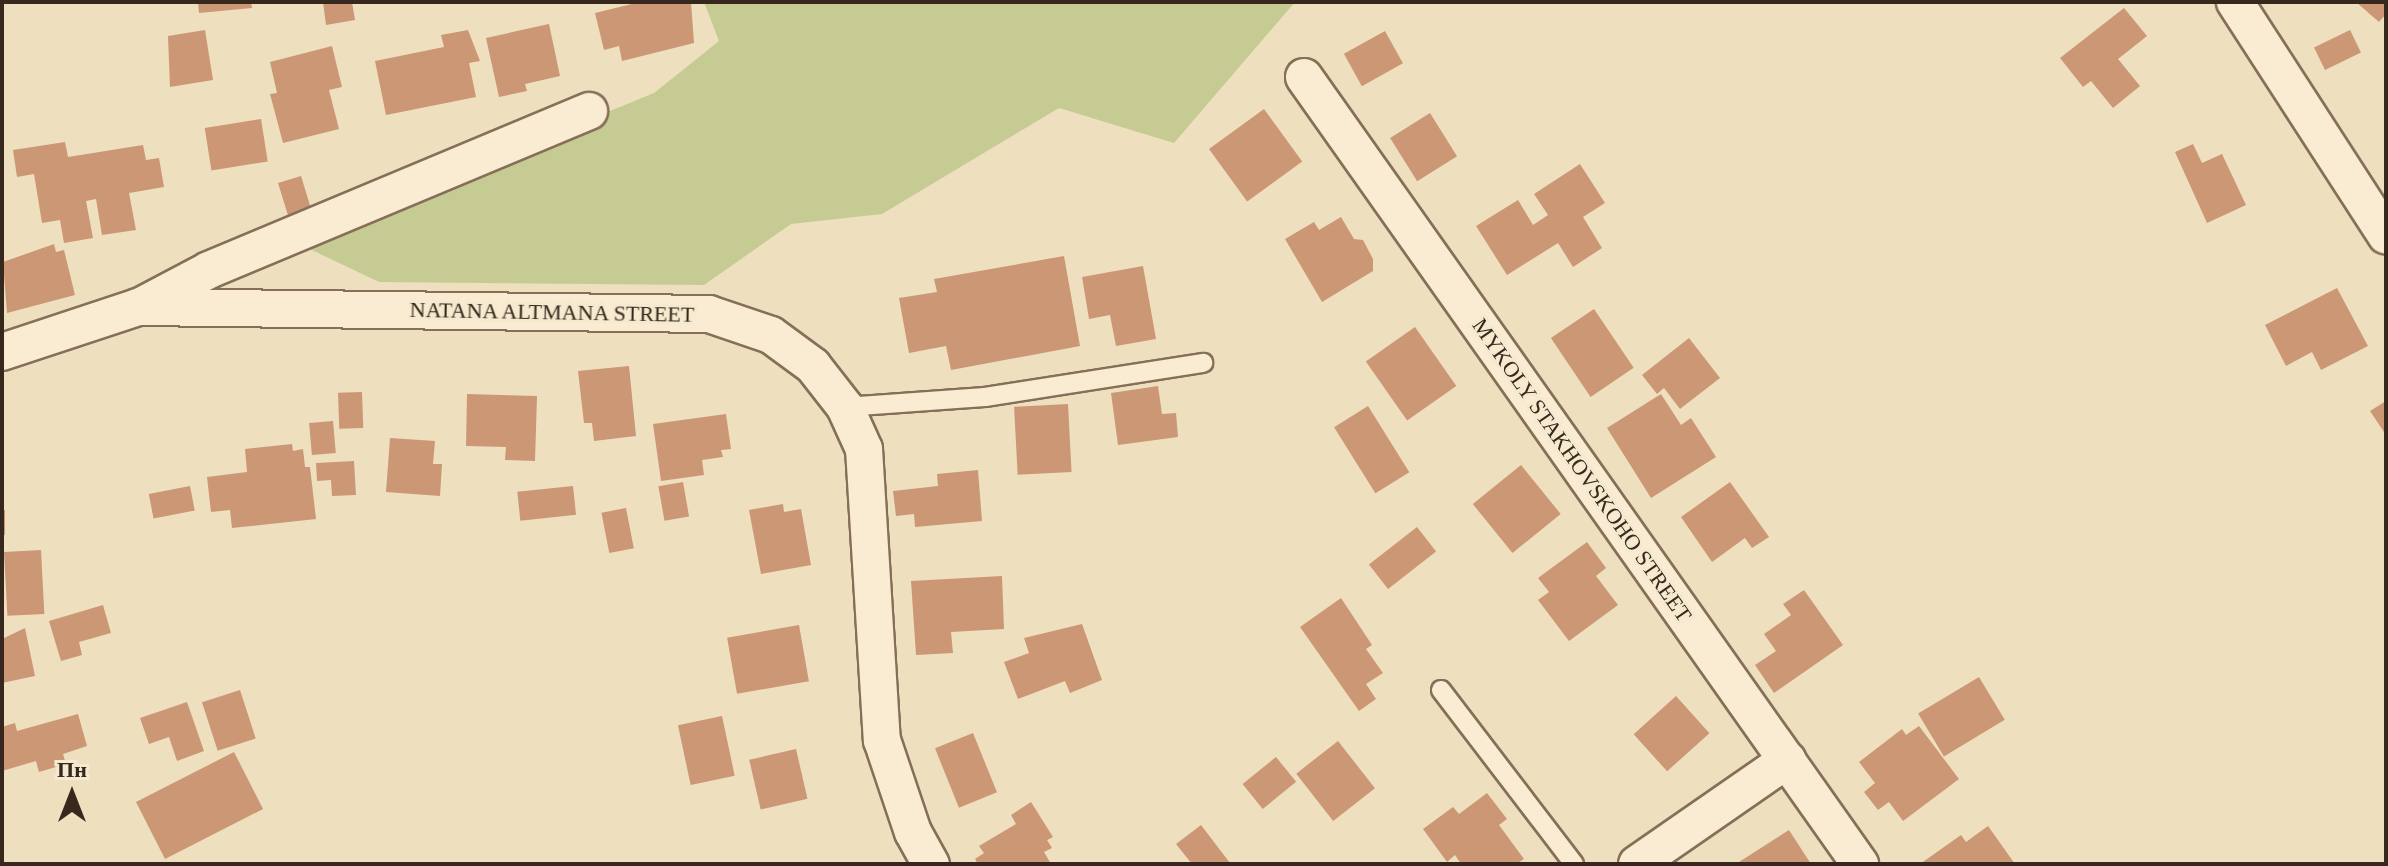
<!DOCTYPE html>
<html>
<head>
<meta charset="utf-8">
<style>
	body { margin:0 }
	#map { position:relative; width:2388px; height:866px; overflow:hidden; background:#eedfbf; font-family:"Times New Roman",serif }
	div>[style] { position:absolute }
	.green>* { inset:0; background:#c6cb93 }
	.building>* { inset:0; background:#cc9775; transform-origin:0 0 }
	.roads { filter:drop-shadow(2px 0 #866f58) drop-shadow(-2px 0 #866f58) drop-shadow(0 2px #866f58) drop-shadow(0 -2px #866f58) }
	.service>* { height:18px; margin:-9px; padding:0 9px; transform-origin:9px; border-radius:9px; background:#f9ecd2 }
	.minor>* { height:36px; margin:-18px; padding:0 18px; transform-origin:18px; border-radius:18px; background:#f9ecd2 }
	span { translate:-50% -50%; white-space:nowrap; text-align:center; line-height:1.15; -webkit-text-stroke:6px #f5e9cf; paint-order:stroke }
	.street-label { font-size:22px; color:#36281c }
	.frame { position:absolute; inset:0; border:4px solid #36281c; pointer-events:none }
	.north { position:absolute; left:32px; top:754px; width:80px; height:80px; -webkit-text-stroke:6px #f5e9cf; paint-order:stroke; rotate:0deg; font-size:22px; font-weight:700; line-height:32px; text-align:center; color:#36281c }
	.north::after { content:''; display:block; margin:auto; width:28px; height:36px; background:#36281c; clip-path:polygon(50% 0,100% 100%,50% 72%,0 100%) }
</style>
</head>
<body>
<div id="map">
	<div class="green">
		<div style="clip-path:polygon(704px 2px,1295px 2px,1174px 143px,1059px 108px,882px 214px,791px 224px,704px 285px,379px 282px,293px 241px,654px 93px,719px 41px)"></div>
	</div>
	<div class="building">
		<div style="clip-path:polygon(198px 2px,251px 2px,252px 8px,199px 13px)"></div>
		<div style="clip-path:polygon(323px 2px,352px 2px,355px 20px,326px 25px)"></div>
		<div style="clip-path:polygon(640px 2px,691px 2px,694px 43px,622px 61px,619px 46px,604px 50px,595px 13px)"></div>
		<div style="clip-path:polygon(2356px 2px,2386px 2px,2386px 14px,2379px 22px)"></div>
		<div style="clip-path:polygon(2124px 8px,2147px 36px,2118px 59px,2140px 86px,2113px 108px,2091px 81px,2083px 87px,2060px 58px)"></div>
		<div style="clip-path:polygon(549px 24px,560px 76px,525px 84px,527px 91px,499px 97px,486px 38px)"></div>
		<div style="clip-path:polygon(205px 30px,213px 80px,170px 87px,168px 36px)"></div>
		<div style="clip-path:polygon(468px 30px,480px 61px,469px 63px,476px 97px,386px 115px,375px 61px,444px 47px,441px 35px)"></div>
		<div style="left:2350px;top:30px;width:25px;height:40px;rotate:64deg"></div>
		<div style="left:1385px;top:31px;width:37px;height:47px;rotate:61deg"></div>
		<div style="clip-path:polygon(332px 46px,342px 87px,329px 90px,339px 129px,283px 143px,270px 94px,277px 93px,270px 62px)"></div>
		<div style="left:1264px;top:109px;width:65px;height:68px;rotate:54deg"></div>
		<div style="left:1430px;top:113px;width:51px;height:47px;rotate:58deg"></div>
		<div style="left:261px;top:119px;width:43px;height:57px;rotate:81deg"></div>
		<div style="clip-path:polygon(65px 142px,68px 157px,143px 145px,146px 160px,159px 158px,164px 187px,129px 193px,136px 230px,102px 235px,96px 199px,86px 201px,93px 238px,64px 243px,60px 220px,42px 223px,34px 174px,17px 177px,13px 150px)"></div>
		<div style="clip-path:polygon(2193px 144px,2202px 163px,2222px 154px,2246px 205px,2207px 223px,2175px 152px)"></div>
		<div style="clip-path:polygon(1580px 164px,1605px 203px,1583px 217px,1602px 248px,1573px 267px,1558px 243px,1507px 275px,1476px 226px,1518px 200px,1533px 225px,1548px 215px,1534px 194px)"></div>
		<div style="left:301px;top:176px;width:38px;height:24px;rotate:73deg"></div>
		<div style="clip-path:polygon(1341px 217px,1354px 239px,1363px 240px,1373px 259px,1373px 271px,1322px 302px,1285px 239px,1314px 222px,1319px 230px)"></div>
		<div style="clip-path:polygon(54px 244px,56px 252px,64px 250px,75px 295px,7px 313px,3px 262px)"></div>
		<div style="clip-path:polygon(1064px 256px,1080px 346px,951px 370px,946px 346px,909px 353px,899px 298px,937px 292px,934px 279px)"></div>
		<div style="clip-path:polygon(1143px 266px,1156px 339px,1116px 346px,1110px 315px,1089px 319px,1082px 277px)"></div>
		<div style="clip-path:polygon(2337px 288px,2368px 346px,2321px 370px,2312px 352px,2286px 366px,2265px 325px)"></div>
		<div style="left:1594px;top:309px;width:71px;height:52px;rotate:56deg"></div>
		<div style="left:1415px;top:327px;width:72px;height:60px;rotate:55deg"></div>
		<div style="clip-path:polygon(1689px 338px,1720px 378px,1680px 409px,1664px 388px,1657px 394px,1642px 375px)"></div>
		<div style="clip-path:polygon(629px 366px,636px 436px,594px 441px,592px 423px,584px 423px,578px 371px)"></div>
		<div style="clip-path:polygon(1158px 386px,1162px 414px,1176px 413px,1178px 437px,1118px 445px,1111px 393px)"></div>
		<div style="left:362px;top:392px;width:36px;height:24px;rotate:88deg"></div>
		<div style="clip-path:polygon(467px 394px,537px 396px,535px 461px,505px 460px,506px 447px,466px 446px)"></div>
		<div style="clip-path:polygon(1661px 394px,1681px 425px,1691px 418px,1716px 457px,1651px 498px,1607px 428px)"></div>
		<div style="clip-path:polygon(2386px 401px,2386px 435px,2370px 411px)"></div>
		<div style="left:1068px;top:404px;width:68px;height:54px;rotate:87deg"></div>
		<div style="left:1368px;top:406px;width:78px;height:40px;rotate:58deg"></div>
		<div style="clip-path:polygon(726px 414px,731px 449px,721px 450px,723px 457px,702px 460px,704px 475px,661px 481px,653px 424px)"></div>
		<div style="left:333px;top:421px;width:32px;height:24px;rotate:85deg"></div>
		<div style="clip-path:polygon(390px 438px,435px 441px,433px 464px,442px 464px,440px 496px,386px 492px)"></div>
		<div style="clip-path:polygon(292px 444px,293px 451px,303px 449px,305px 467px,310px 467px,316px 519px,232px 528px,230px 510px,211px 512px,207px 477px,247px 472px,245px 449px)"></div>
		<div style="clip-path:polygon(354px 461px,356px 495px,332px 496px,331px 480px,317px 481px,316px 463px)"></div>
		<div style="left:1521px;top:465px;width:63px;height:62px;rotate:51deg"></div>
		<div style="clip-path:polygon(978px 470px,982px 521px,915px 527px,914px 514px,896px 516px,893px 491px,938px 486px,937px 474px)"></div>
		<div style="left:683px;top:482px;width:35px;height:25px;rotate:80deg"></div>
		<div style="clip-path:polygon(1730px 482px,1769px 537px,1752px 548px,1745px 538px,1712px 562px,1681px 517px)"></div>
		<div style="left:190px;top:486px;width:25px;height:42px;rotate:79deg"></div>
		<div style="left:573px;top:486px;width:29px;height:56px;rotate:84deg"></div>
		<div style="clip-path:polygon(783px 504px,784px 512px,801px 509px,811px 565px,761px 574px,749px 510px)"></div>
		<div style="left:626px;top:508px;width:41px;height:25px;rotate:79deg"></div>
		<div style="left:2px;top:510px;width:3px;height:25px"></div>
		<div style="left:1417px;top:527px;width:31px;height:61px;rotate:52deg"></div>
		<div style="clip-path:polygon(1587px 542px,1606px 568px,1596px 576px,1618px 605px,1569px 641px,1538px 600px,1549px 592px,1538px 578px)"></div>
		<div style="left:41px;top:550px;width:64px;height:37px;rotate:87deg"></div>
		<div style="clip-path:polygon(1002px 576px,1004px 629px,951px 632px,953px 653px,916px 655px,911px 581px)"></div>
		<div style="clip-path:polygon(1804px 590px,1843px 645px,1774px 693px,1755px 665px,1776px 651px,1764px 634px,1791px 615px,1783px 604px)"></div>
		<div style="clip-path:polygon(1341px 598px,1372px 645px,1366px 649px,1383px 673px,1366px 684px,1376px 699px,1359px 711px,1300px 627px)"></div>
		<div style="clip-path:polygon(103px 605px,111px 633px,79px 642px,82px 655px,61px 661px,49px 621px)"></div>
		<div style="clip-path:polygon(1082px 624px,1102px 680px,1070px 693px,1065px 681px,1018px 699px,1004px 662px,1029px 653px,1024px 638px)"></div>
		<div style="left:799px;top:625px;width:57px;height:73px;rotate:80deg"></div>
		<div style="clip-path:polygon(25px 628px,35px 676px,2px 683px,2px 639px)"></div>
		<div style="left:1979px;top:677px;width:50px;height:71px;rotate:59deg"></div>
		<div style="left:240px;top:690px;width:51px;height:40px;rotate:72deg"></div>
		<div style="left:1676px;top:696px;width:50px;height:57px;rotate:48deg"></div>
		<div style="clip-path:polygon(187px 702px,204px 751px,177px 761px,169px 737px,149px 744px,140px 718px)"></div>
		<div style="clip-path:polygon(78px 714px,87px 746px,63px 754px,66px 764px,39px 772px,36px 761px,2px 771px,2px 727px,15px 723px,17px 731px)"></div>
		<div style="left:722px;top:716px;width:61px;height:45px;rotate:78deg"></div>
		<div style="clip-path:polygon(1919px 726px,1959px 779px,1903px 821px,1889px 802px,1878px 810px,1864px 792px,1875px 783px,1859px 762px,1902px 729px,1906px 735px)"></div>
		<div style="left:973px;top:733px;width:64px;height:41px;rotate:68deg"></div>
		<div style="left:1338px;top:741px;width:60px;height:53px;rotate:52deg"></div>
		<div style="left:796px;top:749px;width:51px;height:48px;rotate:77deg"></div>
		<div style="left:234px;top:752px;width:64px;height:110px;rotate:63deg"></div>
		<div style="left:1276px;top:757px;width:32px;height:43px;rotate:51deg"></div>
		<div style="clip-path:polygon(1487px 793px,1507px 819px,1499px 825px,1524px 859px,1516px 864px,1461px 864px,1455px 855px,1447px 862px,1423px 829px,1453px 807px,1459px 814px)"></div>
		<div style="clip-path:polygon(1031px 802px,1053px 837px,1047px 840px,1052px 848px,1044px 852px,1051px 864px,978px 864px,975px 859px,984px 853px,979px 846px,1016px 824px,1011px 815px)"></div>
		<div style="clip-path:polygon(1201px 825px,1230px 863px,1236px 864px,1192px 864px,1176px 844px)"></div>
		<div style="clip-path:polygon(1988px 826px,2015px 864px,1920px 864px,1961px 835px,1966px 842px)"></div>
		<div style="clip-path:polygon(1789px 830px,1811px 864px,1740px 864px,1739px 862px)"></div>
	</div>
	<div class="roads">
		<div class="service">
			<div style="left:845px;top:407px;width:140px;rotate:-4.1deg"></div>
			<div style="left:985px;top:397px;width:221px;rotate:-8.9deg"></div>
			<div style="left:1441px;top:690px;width:219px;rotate:52.6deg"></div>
		</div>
		<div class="minor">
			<div style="left:2235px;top:2px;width:278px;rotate:57.1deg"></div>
			<div style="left:1304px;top:77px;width:964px;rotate:54.76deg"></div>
			<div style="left:143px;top:305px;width:75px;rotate:-27.9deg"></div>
			<div style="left:209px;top:270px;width:412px;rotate:-22.7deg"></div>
			<div style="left:2px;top:352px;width:143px;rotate:-18.3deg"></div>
			<div style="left:138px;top:307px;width:571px;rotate:0.7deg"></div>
			<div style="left:709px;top:314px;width:65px;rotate:18.7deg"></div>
			<div style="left:771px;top:335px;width:52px;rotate:36.4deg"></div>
			<div style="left:813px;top:366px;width:52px;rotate:52deg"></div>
			<div style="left:845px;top:407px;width:46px;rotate:65.7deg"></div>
			<div style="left:864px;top:449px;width:292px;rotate:86.5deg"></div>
			<div style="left:882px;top:740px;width:97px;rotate:71.4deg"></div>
			<div style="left:913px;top:832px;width:37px;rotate:61deg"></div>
			<div style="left:1637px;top:864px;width:183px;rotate:-34.7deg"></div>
		</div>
	</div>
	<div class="street-label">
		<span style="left:552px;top:312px;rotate:1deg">NATANA ALTMANA STREET</span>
		<span style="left:1582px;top:470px;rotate:55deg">MYKOLY STAKHOVSKOHO STREET</span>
	</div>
	<div class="frame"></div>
	<div class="north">Пн</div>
</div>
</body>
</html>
